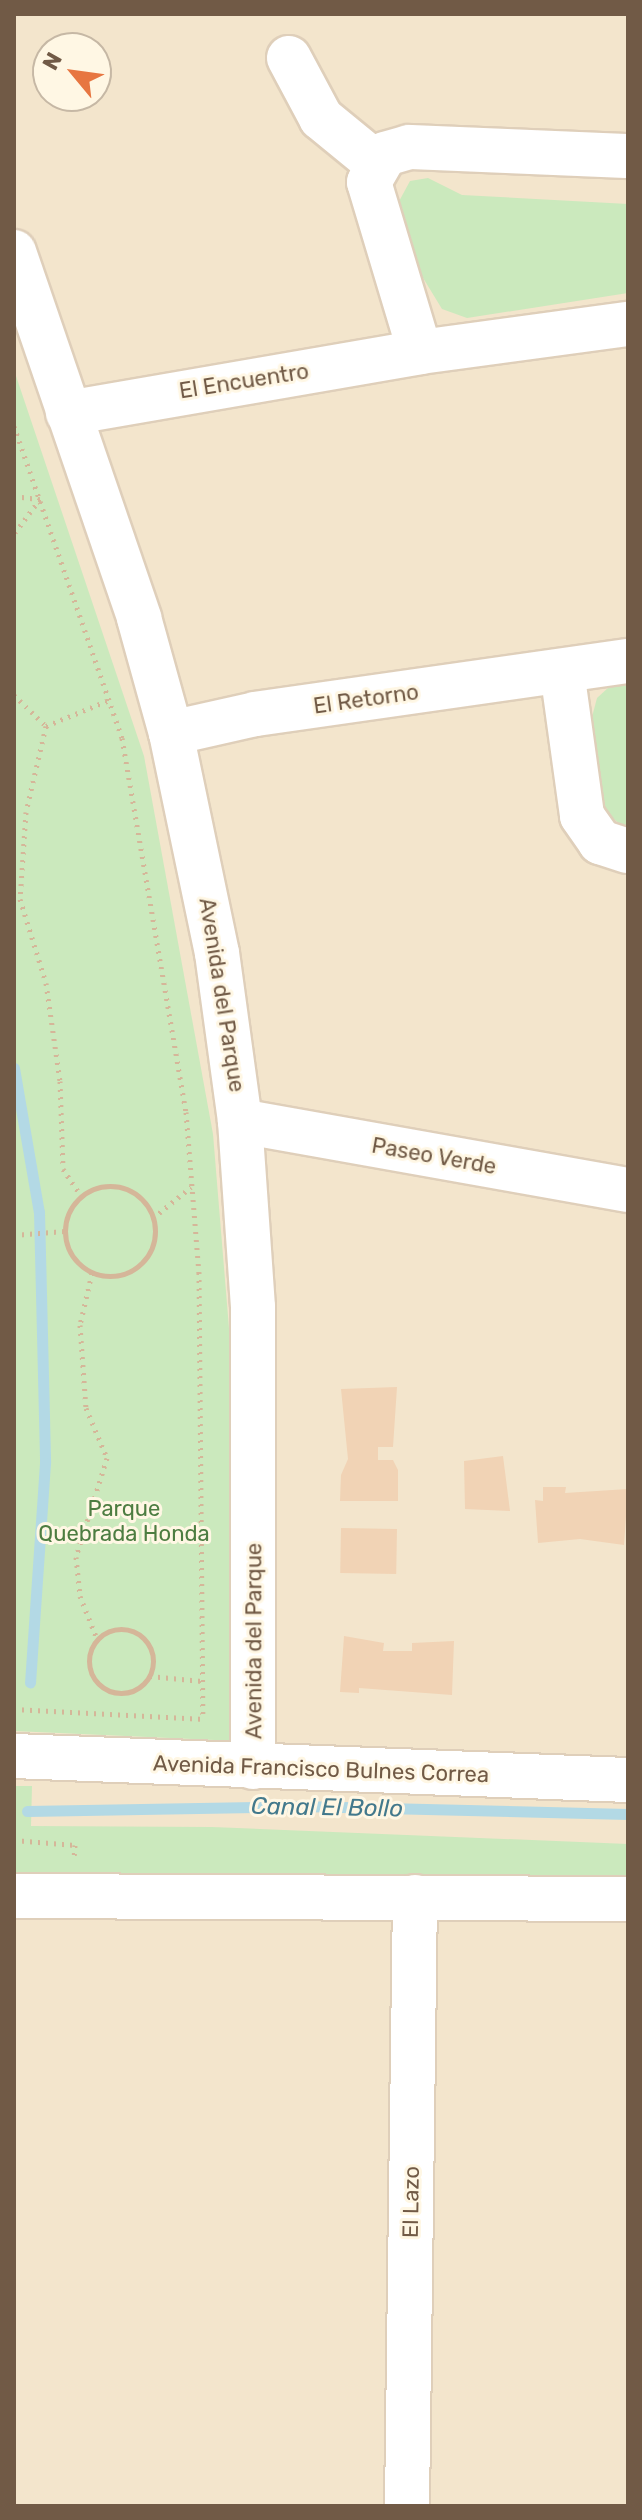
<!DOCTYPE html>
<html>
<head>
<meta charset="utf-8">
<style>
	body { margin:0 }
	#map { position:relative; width:642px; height:2520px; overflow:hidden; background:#fcf3de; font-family:Rubik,sans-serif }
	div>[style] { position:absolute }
	.residential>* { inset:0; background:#f3e5cc }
	.green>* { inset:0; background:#cbe9bd }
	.stream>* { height:11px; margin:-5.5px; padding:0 5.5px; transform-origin:5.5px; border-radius:5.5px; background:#b3d9e5 }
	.building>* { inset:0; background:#f1d3b5; transform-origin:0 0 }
	.path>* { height:5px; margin-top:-2.5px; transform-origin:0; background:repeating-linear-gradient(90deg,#d5b699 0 2px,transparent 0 8px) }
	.path>.ring { margin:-2.5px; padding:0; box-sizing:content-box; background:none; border:5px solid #d5b699; border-radius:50% }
	.roads { filter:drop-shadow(2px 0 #dfcfba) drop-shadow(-2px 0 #dfcfba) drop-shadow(0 2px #dfcfba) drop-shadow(0 -2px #dfcfba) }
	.minor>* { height:44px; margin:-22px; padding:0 22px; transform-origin:22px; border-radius:22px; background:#fff }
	span { translate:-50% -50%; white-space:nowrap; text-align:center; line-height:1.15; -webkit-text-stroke:6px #fff7e4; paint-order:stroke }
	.street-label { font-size:22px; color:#715a46 }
	.park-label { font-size:22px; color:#4d7d41 }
	.water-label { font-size:24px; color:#43798c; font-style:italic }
	.frame { position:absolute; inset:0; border:16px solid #715a46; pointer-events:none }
	.north { position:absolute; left:32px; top:32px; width:80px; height:80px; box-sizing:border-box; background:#fff7e4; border:2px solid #c6b8a5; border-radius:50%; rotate:299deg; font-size:22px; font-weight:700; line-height:32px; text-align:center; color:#715a46 }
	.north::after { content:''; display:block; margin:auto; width:28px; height:36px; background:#e77641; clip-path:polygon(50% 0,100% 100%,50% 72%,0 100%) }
</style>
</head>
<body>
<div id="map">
	<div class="residential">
		<div style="clip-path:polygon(evenodd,14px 14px,628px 14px,628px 2506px,14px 2506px,14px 14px,48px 48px,96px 48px,96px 96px,48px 96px,48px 48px)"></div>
	</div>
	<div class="green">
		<div style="clip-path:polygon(428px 178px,462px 195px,628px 204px,628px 293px,467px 318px,442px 309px,417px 268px,397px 205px,410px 181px)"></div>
		<div style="clip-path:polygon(14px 370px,144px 756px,213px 1134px,235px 1401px,237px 1741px,14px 1731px)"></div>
		<div style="clip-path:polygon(628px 682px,628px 830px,603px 811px,587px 736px,597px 698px,609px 687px)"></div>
		<div style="clip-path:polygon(14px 1786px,32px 1786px,31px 1826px,212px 1827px,628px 1844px,628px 1894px,14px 1877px)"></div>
	</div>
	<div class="stream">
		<div style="left:14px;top:1068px;width:146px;rotate:80.2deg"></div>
		<div style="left:39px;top:1212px;width:251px;rotate:88.6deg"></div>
		<div style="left:45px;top:1463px;width:220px;rotate:93.9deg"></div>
		<div style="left:27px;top:1811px;width:274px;rotate:-1deg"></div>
		<div style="left:301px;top:1806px;width:327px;rotate:1.4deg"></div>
	</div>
	<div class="building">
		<div style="clip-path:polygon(397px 1387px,393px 1447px,378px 1447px,378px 1460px,393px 1460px,398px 1470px,398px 1501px,340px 1501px,341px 1475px,348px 1459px,341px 1389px)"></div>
		<div style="clip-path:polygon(503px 1456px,510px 1511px,465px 1509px,464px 1461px)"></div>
		<div style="clip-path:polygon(543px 1487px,566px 1487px,565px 1493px,628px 1489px,624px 1545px,580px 1539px,538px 1543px,535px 1500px,543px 1501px)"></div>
		<div style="left:341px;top:1528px;width:56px;height:45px;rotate:1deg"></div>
		<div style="clip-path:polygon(344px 1636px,384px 1643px,383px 1651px,412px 1651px,412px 1643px,454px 1641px,452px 1695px,359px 1688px,359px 1693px,340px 1692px)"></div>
	</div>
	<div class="path">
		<div style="left:14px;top:426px;width:330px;rotate:70.9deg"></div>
		<div style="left:122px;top:738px;width:379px;rotate:80.3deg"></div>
		<div style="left:186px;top:1112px;width:161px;rotate:85.4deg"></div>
		<div style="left:199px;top:1272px;width:446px;rotate:89.5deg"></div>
		<div style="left:14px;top:496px;width:26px;rotate:7deg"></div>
		<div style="left:40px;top:499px;width:44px;rotate:126.6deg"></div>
		<div style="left:14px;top:695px;width:45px;rotate:44.1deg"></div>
		<div style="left:46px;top:726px;width:88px;rotate:103.1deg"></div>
		<div style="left:26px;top:812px;width:87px;rotate:93.9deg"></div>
		<div style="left:20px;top:899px;width:88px;rotate:72.8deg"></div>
		<div style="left:46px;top:983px;width:99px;rotate:81.9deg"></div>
		<div style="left:60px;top:1081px;width:88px;rotate:88deg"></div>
		<div style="left:63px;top:1169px;width:32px;rotate:56deg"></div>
		<div style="left:46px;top:726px;width:68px;rotate:-22.4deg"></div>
		<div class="ring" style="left:65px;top:1186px;width:85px;height:85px"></div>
		<div style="left:153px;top:1218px;width:49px;rotate:-39.2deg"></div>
		<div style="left:14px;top:1235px;width:51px;rotate:-4.5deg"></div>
		<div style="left:92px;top:1273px;width:53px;rotate:103deg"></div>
		<div style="left:80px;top:1325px;width:83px;rotate:85.9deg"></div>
		<div style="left:86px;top:1408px;width:54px;rotate:67.2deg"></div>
		<div style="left:107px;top:1458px;width:104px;rotate:107.4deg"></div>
		<div style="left:76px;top:1557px;width:39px;rotate:84deg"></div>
		<div style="left:80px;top:1596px;width:46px;rotate:68.4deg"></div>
		<div class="ring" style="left:89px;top:1629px;width:59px;height:59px"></div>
		<div style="left:150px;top:1676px;width:52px;rotate:5.5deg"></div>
		<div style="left:14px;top:1709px;width:191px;rotate:3deg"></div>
		<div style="left:14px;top:1840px;width:61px;rotate:4.7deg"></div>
		<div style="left:75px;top:1845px;width:14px;rotate:94deg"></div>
	</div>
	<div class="roads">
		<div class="minor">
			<div style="left:289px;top:58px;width:68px;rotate:61.9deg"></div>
			<div style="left:321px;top:118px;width:71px;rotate:39.3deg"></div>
			<div style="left:14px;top:252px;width:387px;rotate:71.1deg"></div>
			<div style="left:139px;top:618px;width:119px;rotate:74.5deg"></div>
			<div style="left:171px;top:733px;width:225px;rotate:78.2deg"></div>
			<div style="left:217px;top:953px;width:170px;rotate:82.2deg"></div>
			<div style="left:240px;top:1121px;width:186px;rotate:86deg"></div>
			<div style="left:253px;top:1307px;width:460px;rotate:90deg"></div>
			<div style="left:420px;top:352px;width:177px;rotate:-106.7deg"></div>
			<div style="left:369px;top:182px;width:32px;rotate:-60deg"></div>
			<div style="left:385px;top:154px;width:25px;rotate:-16deg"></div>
			<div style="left:409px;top:147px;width:219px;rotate:2.4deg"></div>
			<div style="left:68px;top:413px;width:357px;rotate:-9.8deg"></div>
			<div style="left:420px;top:352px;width:210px;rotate:-7.7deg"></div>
			<div style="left:562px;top:671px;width:146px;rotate:82.1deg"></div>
			<div style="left:582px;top:816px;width:32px;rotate:55deg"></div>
			<div style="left:600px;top:842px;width:29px;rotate:18deg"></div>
			<div style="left:171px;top:733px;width:86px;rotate:-12.7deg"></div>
			<div style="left:255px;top:714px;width:377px;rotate:-8.1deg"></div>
			<div style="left:240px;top:1121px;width:394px;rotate:10.1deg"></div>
			<div style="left:14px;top:1756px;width:614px;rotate:2.24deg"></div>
			<div style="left:14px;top:1896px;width:614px;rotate:0.28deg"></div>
			<div style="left:407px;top:2506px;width:609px;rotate:-89.25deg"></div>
		</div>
	</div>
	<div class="street-label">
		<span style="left:244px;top:381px;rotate:-9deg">El Encuentro</span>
		<span style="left:366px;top:699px;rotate:-8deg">El Retorno</span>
		<span style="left:222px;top:995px;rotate:81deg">Avenida del Parque</span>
		<span style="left:434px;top:1156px;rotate:10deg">Paseo Verde</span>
		<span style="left:254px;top:1641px;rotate:-90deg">Avenida del Parque</span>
		<span style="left:321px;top:1769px;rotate:2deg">Avenida Francisco Bulnes Correa</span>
		<span style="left:411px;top:2202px;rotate:-89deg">El Lazo</span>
	</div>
	<div class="park-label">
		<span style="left:124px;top:1521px">Parque<br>Quebrada Honda</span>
	</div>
	<div class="water-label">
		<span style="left:327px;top:1808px;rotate:1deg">Canal El Bollo</span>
	</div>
	<div class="frame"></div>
	<div class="north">N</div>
</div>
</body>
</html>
